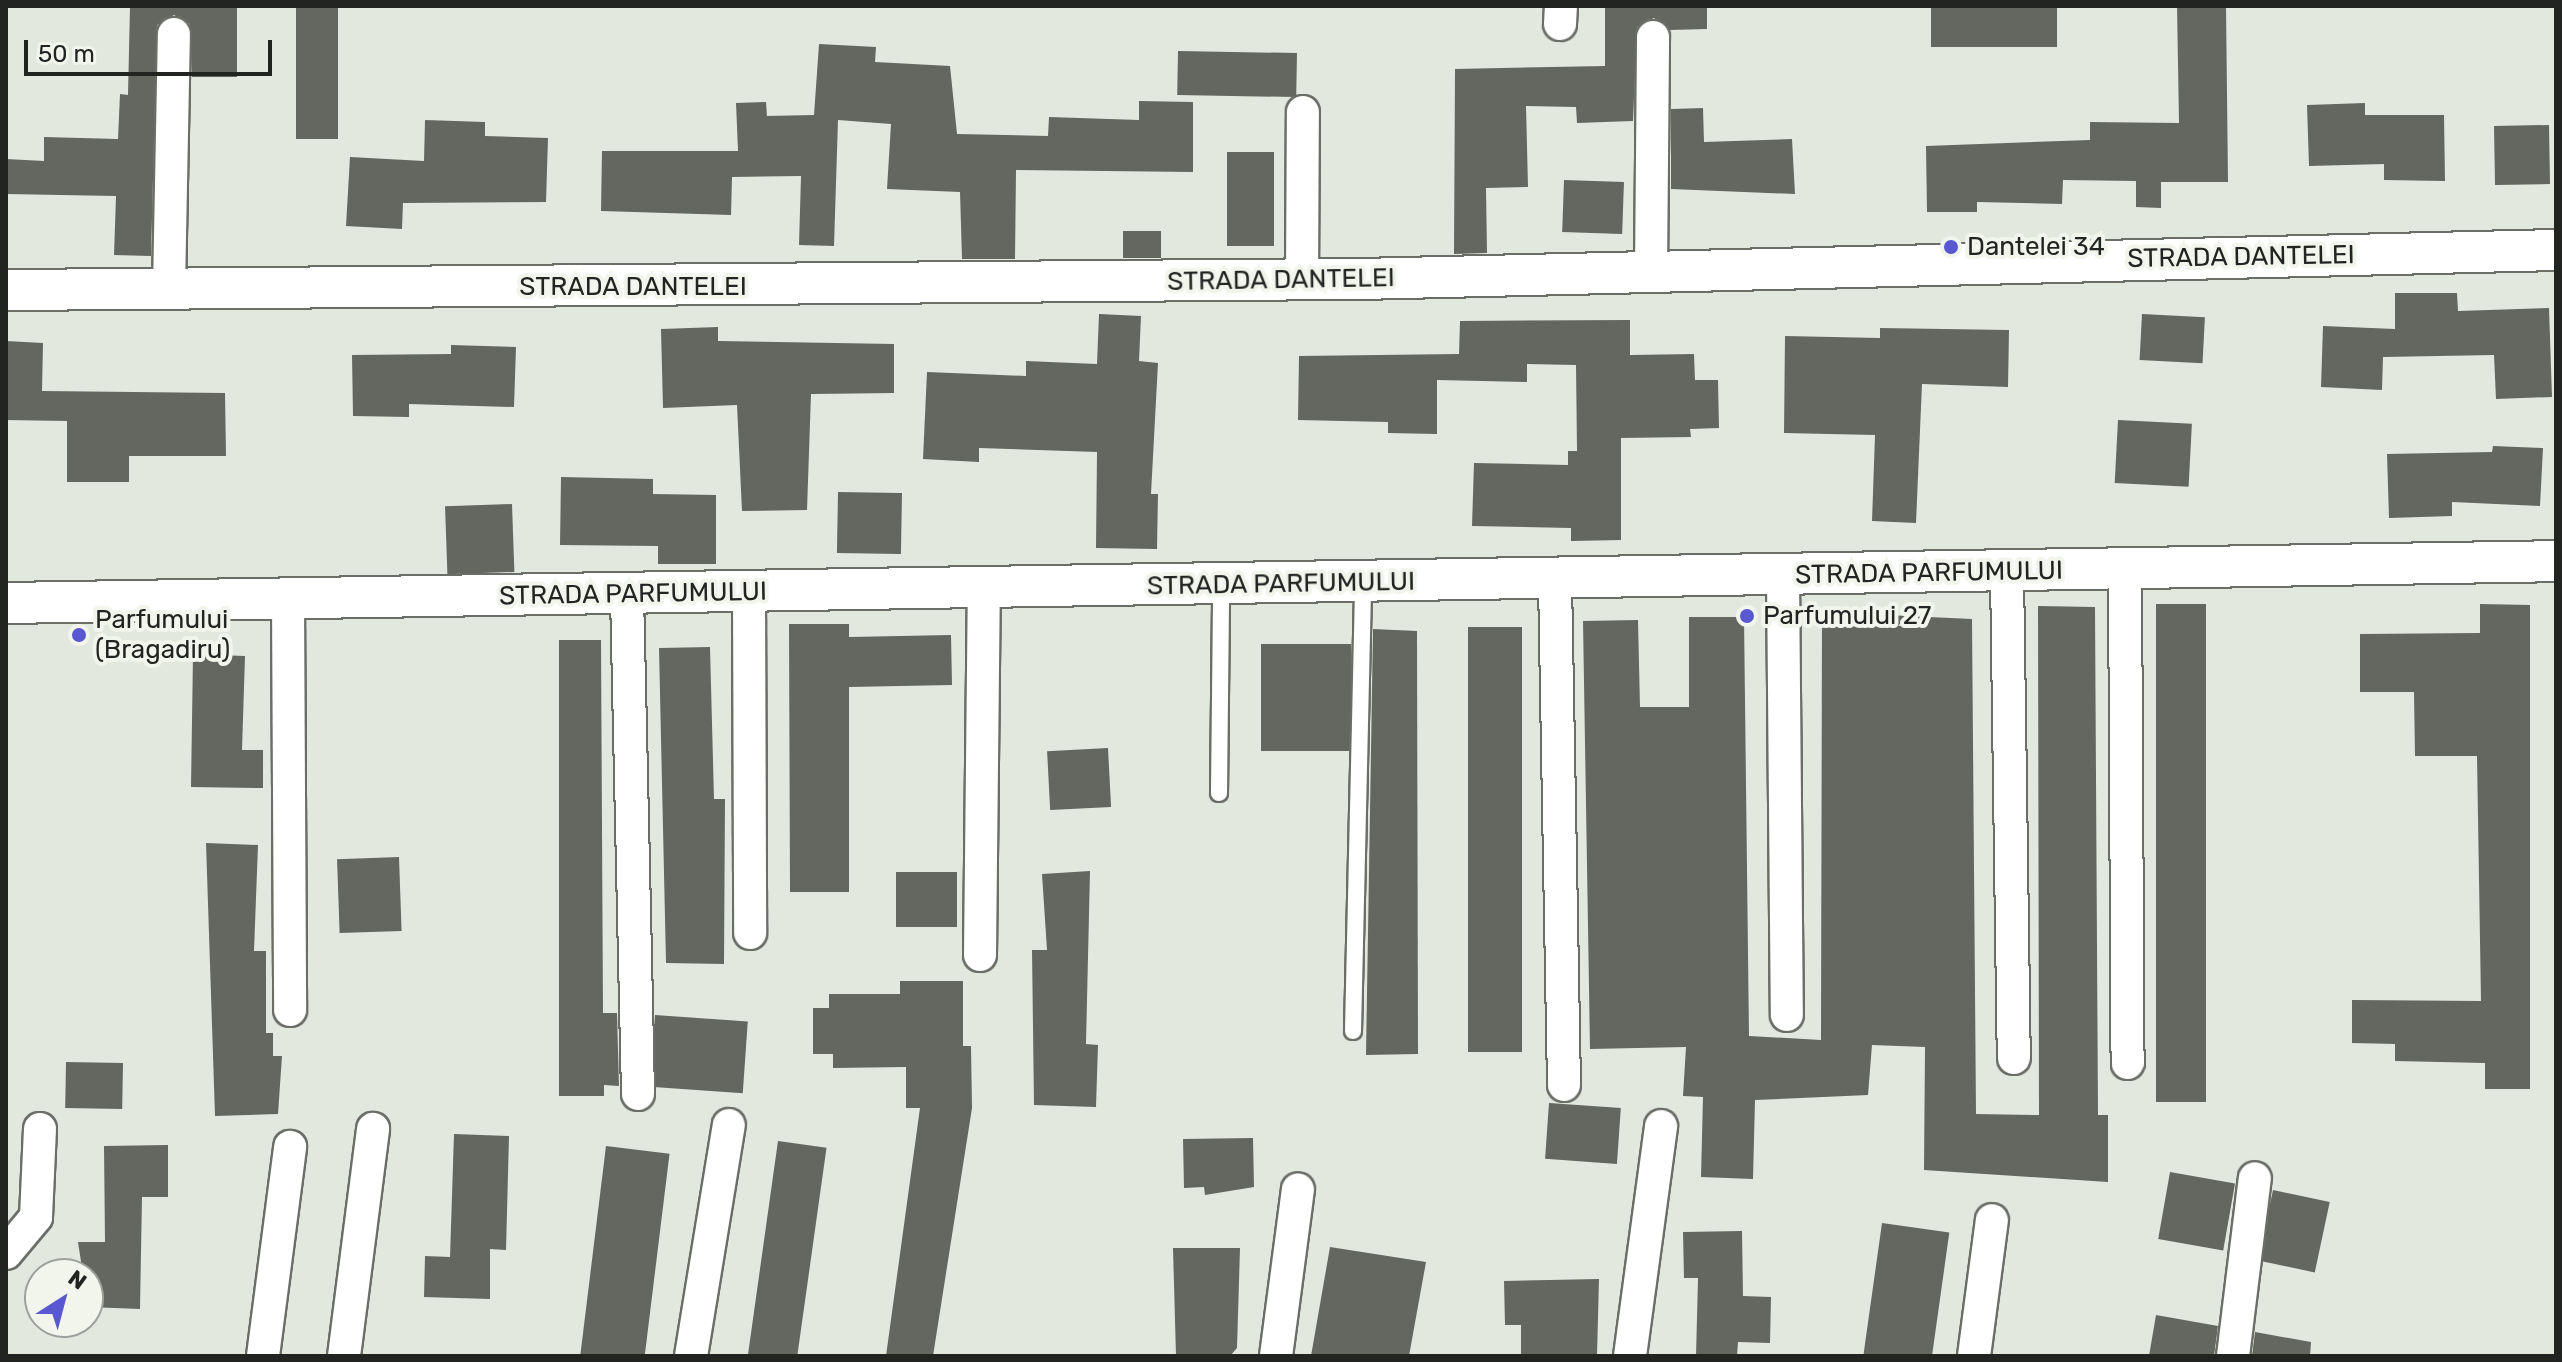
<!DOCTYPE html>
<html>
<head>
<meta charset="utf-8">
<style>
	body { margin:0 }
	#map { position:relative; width:2562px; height:1362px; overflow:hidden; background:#e3e8df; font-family:Rubik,sans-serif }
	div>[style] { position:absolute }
	.building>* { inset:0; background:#63675f; transform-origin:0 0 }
	.roads { filter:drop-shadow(2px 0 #6a6e66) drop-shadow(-2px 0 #6a6e66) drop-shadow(0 2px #6a6e66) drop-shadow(0 -2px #6a6e66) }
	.service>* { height:16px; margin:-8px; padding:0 8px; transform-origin:8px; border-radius:8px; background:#fff }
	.minor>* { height:32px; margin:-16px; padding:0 16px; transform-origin:16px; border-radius:16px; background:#fff }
	.tertiary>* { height:40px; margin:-20px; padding:0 20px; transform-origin:20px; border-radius:20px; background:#fff }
	.dots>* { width:22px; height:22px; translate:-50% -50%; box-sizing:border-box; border:4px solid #f1f5ec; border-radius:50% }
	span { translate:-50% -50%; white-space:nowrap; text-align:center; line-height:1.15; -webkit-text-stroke:8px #f1f5ec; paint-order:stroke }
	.poi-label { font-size:26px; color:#222421 }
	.left { translate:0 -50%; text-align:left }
	.street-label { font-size:26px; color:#222421 }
	.frame { position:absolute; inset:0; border:8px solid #222421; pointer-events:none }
	.north { position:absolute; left:24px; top:1258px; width:80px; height:80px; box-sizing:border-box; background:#f1f5ec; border:2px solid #9ea19b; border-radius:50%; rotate:36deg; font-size:22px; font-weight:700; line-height:32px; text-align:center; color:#222421 }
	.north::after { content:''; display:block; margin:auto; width:28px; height:36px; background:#5958d0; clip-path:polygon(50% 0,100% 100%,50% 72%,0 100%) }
	.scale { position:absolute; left:24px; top:40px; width:248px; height:36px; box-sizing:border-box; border:4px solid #222421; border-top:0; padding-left:10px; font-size:24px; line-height:28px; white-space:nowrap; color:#222421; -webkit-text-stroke:6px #f1f5ec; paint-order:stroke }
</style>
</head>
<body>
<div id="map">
	<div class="building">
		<div style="clip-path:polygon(130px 6px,237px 6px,237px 77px,192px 77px,190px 24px,174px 15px,157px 25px,151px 256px,114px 255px,116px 196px,6px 194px,6px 159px,44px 161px,44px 137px,118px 139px,120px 94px,128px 95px)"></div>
		<div style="left:296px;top:6px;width:42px;height:133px"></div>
		<div style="clip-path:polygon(1605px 6px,1707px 6px,1707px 29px,1670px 30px,1654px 18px,1637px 27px,1633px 121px,1577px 123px,1576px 107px,1526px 106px,1528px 187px,1486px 188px,1487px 253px,1454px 254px,1455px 69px,1605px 66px)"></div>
		<div style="left:1931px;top:6px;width:126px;height:41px"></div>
		<div style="clip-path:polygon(2177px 6px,2226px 6px,2228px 182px,2161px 182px,2161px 208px,2136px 207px,2136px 181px,2063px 180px,2062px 204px,1977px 202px,1977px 212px,1927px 212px,1926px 146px,2090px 140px,2090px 122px,2179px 123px)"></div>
		<div style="clip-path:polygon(819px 44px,876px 47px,875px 62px,950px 66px,957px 134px,1048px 136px,1049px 117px,1139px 120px,1139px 101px,1193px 102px,1193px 172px,1016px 170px,1015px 259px,962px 259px,960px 192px,887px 189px,891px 124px,838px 120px,834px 246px,799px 245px,801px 176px,732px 177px,731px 215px,601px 211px,602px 151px,738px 151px,736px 103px,766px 102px,767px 116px,814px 115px)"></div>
		<div style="left:1178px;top:51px;width:119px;height:44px;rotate:1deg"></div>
		<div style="clip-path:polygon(2365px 103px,2365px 115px,2444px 115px,2445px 181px,2384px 180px,2384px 164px,2309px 166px,2307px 105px)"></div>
		<div style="clip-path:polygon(1703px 108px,1704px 142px,1792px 139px,1795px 194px,1671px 189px,1671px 109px)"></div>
		<div style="clip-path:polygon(425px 120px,485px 122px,485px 136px,548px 138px,546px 202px,403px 203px,402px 229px,346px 226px,350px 157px,424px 161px)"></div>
		<div style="left:2549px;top:125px;width:59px;height:55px;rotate:89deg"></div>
		<div style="left:1227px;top:152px;width:47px;height:94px"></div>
		<div style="left:1564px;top:180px;width:60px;height:52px;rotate:2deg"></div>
		<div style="left:1123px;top:231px;width:38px;height:27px"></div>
		<div style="clip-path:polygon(2395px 293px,2457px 293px,2458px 311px,2549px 308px,2552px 397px,2496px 399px,2494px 355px,2383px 357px,2382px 390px,2321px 387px,2323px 326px,2395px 329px)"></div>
		<div style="clip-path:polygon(1099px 314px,1141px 316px,1139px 361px,1158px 363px,1151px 494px,1158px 494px,1157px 549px,1096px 548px,1097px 452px,979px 448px,979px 462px,923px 459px,927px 372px,1026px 376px,1026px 361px,1097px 364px)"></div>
		<div style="left:2142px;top:314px;width:63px;height:46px;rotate:3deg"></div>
		<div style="clip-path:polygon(1630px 320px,1630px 355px,1694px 354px,1695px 380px,1718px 380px,1719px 428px,1690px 429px,1691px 437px,1621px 438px,1621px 540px,1571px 541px,1571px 528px,1472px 526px,1474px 463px,1568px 465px,1568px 451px,1577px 451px,1576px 365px,1527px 364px,1527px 382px,1437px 380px,1437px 434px,1388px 433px,1388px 422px,1298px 420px,1299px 356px,1459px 354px,1460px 321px)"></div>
		<div style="clip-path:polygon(718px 327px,718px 341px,894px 344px,894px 393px,811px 394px,807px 510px,742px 511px,737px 405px,663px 408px,661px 329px)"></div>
		<div style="clip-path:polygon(1880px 328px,2009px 330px,2008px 387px,1922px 384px,1916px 523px,1872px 521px,1875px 435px,1784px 433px,1785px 336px,1880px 338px)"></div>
		<div style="clip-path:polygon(6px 341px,43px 343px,42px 391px,225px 393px,226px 456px,129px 456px,129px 482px,67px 482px,67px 421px,6px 420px)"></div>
		<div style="clip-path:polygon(451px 345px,516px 347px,514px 407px,409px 404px,409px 417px,353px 416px,352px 355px,451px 354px)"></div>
		<div style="left:2118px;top:420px;width:74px;height:63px;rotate:3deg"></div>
		<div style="clip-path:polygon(2493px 446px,2543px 448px,2540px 506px,2452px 502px,2452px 516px,2389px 518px,2387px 454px,2492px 452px)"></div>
		<div style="clip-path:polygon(561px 477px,653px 479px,653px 494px,716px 495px,716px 564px,658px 564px,658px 546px,560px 545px)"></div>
		<div style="left:838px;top:492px;width:64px;height:61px;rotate:1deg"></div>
		<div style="left:512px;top:504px;width:68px;height:67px;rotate:88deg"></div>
		<div style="left:2156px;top:604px;width:50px;height:498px"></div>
		<div style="clip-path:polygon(2480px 604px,2530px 605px,2530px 1089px,2485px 1089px,2485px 1063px,2395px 1061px,2395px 1044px,2352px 1043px,2352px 1000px,2481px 1001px,2477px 756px,2415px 756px,2414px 692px,2360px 692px,2360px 634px,2480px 633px)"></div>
		<div style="clip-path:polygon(2038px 606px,2095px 607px,2098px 1115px,2108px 1115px,2108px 1182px,1924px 1170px,1925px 1047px,1872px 1045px,1868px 1095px,1755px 1100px,1753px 1179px,1701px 1177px,1703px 1097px,1683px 1096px,1686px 1047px,1590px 1049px,1583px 621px,1638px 620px,1640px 707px,1689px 707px,1689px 617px,1744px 617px,1749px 1036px,1821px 1040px,1822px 612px,1972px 619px,1976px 1114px,2039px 1115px)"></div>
		<div style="clip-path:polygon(789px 624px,849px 624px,849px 637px,951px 635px,952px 685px,849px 687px,849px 892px,790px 892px)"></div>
		<div style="left:1522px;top:627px;width:425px;height:54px;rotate:90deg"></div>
		<div style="clip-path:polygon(1373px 629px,1417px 631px,1418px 1054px,1366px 1055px)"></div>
		<div style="clip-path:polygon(559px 640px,601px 640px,603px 1013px,617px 1013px,619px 1086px,604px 1085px,604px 1096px,559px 1096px)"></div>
		<div style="left:1261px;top:644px;width:90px;height:107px"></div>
		<div style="clip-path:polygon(710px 647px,714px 799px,725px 799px,724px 964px,666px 963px,659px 648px)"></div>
		<div style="clip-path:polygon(193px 654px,245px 656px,242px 750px,263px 750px,263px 788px,191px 787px)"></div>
		<div style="left:1108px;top:748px;width:59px;height:61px;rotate:87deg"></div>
		<div style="clip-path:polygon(206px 843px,258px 845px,254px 951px,266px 951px,266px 1033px,273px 1033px,273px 1056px,282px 1056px,278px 1114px,215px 1116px)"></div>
		<div style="left:399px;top:857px;width:74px;height:62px;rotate:88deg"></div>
		<div style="clip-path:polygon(1090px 871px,1086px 1044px,1098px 1045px,1096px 1107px,1034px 1105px,1032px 950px,1047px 950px,1042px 874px)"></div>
		<div style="left:896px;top:872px;width:61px;height:55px"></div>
		<div style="clip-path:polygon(900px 981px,963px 981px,963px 1046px,971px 1046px,972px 1108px,933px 1356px,886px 1356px,920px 1108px,906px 1108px,906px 1067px,833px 1068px,833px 1054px,813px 1054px,813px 1008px,829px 1008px,829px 994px,900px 994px)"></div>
		<div style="left:655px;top:1015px;width:93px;height:72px;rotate:4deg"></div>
		<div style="left:66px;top:1062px;width:57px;height:46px;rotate:1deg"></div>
		<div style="left:1549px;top:1103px;width:72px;height:56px;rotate:4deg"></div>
		<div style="clip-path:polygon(454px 1134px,509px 1136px,506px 1250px,490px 1249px,490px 1299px,424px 1297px,425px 1256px,450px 1257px)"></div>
		<div style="clip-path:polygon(1253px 1138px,1254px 1187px,1205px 1195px,1204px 1187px,1184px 1188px,1183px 1139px)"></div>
		<div style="left:778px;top:1141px;width:49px;height:217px;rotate:8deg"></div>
		<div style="clip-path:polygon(168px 1145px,168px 1197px,142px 1197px,140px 1309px,88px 1307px,78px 1242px,105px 1242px,104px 1146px)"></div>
		<div style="left:606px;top:1146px;width:64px;height:212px;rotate:7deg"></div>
		<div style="left:2170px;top:1172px;width:66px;height:68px;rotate:10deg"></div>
		<div style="left:2273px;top:1190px;width:58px;height:72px;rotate:12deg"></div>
		<div style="left:1882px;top:1223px;width:68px;height:135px;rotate:8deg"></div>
		<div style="clip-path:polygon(1742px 1231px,1743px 1296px,1771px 1297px,1770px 1343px,1738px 1342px,1737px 1356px,1696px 1356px,1698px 1278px,1684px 1278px,1683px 1232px)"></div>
		<div style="clip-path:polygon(1330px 1247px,1426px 1262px,1409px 1356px,1311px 1356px)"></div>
		<div style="clip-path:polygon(1173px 1248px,1240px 1248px,1237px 1348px,1230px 1356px,1176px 1356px)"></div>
		<div style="clip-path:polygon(1599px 1279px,1597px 1356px,1521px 1356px,1521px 1325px,1505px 1325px,1504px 1281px)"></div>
		<div style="clip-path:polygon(2156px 1315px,2218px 1326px,2214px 1356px,2149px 1356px)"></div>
		<div style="clip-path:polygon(2255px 1332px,2311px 1342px,2310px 1356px,2252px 1356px)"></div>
	</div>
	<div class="roads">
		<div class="service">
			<div style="left:1219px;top:793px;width:208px;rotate:-89.4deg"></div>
			<div style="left:1353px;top:1031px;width:448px;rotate:-88.7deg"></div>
		</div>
		<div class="minor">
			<div style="left:1560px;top:24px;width:18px;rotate:-87deg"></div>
			<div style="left:1651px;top:272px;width:235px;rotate:-89.5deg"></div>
			<div style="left:1302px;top:280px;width:168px;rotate:-89.7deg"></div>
			<div style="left:169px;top:289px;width:255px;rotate:-88.9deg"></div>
			<div style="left:2125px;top:569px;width:494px;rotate:89.7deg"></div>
			<div style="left:2007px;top:571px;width:487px;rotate:89.2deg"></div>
			<div style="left:1783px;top:575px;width:440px;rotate:89.5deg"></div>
			<div style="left:1555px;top:580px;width:505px;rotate:88.98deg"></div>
			<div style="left:749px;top:591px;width:342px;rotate:89.8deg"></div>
			<div style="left:627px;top:594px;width:500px;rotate:88.74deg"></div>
			<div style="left:288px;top:599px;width:411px;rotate:89.7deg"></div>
			<div style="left:980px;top:955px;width:368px;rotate:-89.4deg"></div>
			<div style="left:6px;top:1253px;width:47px;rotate:-50.2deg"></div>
			<div style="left:36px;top:1217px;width:88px;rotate:-87.4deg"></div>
			<div style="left:263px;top:1356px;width:211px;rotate:-82.6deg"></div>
			<div style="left:344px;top:1356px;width:229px;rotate:-82.7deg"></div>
			<div style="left:691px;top:1356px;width:234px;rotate:-80.7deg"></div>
			<div style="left:1276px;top:1356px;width:168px;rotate:-82.5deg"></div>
			<div style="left:1630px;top:1356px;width:232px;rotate:-82.3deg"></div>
			<div style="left:1974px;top:1356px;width:137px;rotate:-82.5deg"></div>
			<div style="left:2233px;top:1356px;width:179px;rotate:-83deg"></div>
		</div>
		<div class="tertiary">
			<div style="left:6px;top:290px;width:1355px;rotate:-0.47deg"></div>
			<div style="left:1361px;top:279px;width:1195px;rotate:-1.39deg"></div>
			<div style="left:6px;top:603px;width:2550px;rotate:-0.94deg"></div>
		</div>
	</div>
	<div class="dots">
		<div style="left:1951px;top:247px;background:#5958d0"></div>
		<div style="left:1747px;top:616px;background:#5958d0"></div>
		<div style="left:79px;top:635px;background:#5958d0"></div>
	</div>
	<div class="poi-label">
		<span class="left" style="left:1967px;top:247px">Dantelei 34</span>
		<span class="left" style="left:1763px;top:616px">Parfumului 27</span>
		<span class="left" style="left:95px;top:635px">Parfumului<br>(Bragadiru)</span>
	</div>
	<div class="street-label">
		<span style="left:2241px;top:257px;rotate:-1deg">STRADA DANTELEI</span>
		<span style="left:1281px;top:280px;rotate:-1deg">STRADA DANTELEI</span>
		<span style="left:633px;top:287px">STRADA DANTELEI</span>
		<span style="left:1929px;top:573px;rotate:-1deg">STRADA PARFUMULUI</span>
		<span style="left:1281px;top:584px;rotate:-1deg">STRADA PARFUMULUI</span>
		<span style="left:633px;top:594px;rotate:-1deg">STRADA PARFUMULUI</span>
	</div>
	<div class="frame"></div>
	<div class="north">N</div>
	<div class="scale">50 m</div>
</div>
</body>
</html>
